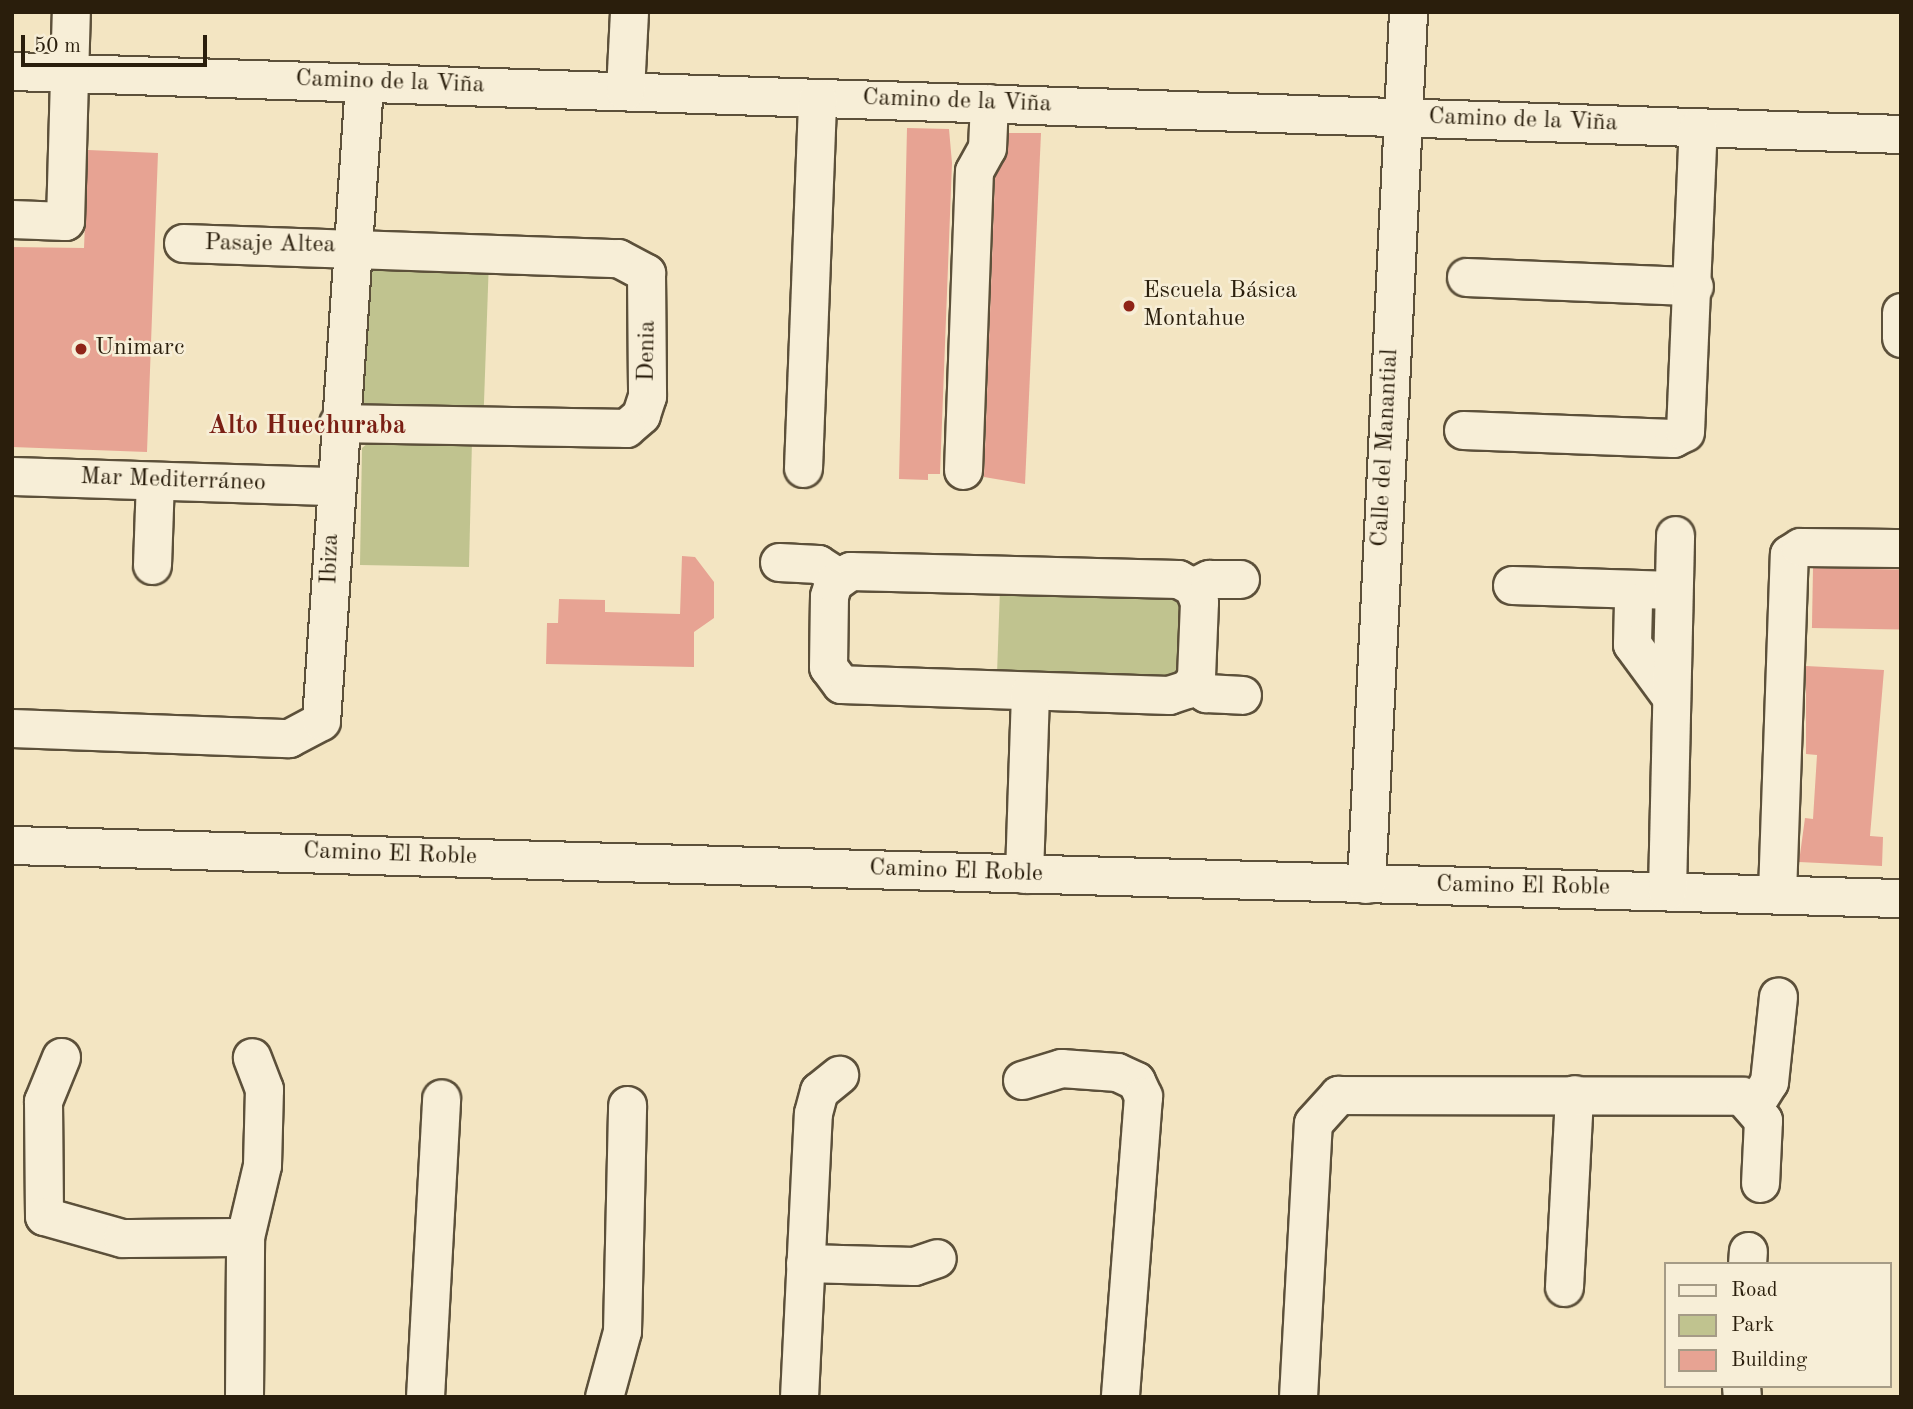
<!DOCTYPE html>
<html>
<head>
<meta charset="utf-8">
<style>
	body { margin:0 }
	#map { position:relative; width:1913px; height:1409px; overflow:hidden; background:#f3e5c2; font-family:"Old Standard TT",serif }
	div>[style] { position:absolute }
	.green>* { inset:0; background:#c0c38f; transform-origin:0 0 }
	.building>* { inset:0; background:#e7a393; transform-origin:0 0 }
	.roads { filter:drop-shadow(2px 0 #5c503a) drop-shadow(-2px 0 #5c503a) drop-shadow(0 2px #5c503a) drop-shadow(0 -2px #5c503a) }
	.minor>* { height:37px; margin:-18.5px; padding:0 18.5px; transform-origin:18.5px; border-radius:18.5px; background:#f7eed7 }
	.dots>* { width:19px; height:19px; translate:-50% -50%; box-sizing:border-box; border:4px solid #f7eed7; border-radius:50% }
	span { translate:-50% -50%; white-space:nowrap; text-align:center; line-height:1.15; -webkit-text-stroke:5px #f7eed7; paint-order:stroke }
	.street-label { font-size:24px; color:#2a1e0c }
	.poi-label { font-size:24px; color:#2a1e0c }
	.left { translate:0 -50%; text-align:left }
	.neighbourhood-label { font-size:26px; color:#7a1f14; font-weight:700 }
	.frame { position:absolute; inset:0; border:14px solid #2a1e0c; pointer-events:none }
	.legend { position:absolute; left:1664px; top:1262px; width:228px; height:126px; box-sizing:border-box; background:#f7eed7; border:2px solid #a59b86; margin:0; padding:9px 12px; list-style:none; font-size:21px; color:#2a1e0c }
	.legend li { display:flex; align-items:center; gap:14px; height:35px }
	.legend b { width:35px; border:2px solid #a59b86 }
	.scale { position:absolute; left:21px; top:35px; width:186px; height:32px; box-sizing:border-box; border:4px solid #2a1e0c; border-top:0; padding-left:9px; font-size:21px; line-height:24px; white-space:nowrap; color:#2a1e0c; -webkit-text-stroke:5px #f7eed7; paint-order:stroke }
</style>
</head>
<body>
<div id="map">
	<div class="green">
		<div style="left:365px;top:257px;width:124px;height:148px;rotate:2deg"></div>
		<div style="clip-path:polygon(374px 438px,472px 440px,469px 567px,360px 565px,362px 448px)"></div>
		<div style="clip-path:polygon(1000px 589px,1175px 596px,1183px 604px,1181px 671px,1169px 681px,997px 674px)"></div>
	</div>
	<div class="building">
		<div style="clip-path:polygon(907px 128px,949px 129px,952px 163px,940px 474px,928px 474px,928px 480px,899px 479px)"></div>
		<div style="clip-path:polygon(1009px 133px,1041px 133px,1025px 484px,984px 477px,995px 177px)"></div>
		<div style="clip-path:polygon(88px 150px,158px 153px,147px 452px,12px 447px,12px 247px,84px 248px)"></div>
		<div style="clip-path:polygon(682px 556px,695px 557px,714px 582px,714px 618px,694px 632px,694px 667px,546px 664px,547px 623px,558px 623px,559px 599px,605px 600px,605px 612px,680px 614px)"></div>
		<div style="left:1813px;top:568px;width:88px;height:60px;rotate:1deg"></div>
		<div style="clip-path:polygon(1806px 666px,1884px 670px,1870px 836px,1883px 837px,1882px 866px,1799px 862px,1805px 818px,1813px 819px,1817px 755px,1806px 754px)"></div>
	</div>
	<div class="roads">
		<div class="minor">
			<div style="left:12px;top:71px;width:1890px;rotate:1.91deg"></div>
			<div style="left:625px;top:91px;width:79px;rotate:-87.1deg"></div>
			<div style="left:12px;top:219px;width:53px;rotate:2.2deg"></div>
			<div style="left:65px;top:221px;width:209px;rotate:-88.4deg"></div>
			<div style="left:183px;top:243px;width:435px;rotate:2deg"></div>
			<div style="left:618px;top:258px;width:32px;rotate:28deg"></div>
			<div style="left:646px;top:273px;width:123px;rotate:89.5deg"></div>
			<div style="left:647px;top:396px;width:20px;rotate:108deg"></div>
			<div style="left:641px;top:415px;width:20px;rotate:139deg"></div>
			<div style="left:626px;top:428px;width:288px;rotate:-179deg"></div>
			<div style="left:1466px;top:277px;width:228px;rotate:2.3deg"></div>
			<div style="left:1901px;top:312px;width:26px;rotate:90deg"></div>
			<div style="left:1463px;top:430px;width:210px;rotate:2.2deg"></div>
			<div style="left:1673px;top:438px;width:13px;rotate:-27deg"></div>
			<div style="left:1685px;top:432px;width:305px;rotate:-87.6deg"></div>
			<div style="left:803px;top:468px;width:370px;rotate:-87.8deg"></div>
			<div style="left:963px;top:470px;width:299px;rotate:-87.9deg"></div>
			<div style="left:974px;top:171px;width:26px;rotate:-61deg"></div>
			<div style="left:987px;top:148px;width:45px;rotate:-87.5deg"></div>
			<div style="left:12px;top:476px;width:321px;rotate:1.8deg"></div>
			<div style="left:779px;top:562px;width:39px;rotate:3deg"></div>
			<div style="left:818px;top:564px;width:24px;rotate:33deg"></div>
			<div style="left:152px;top:565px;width:84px;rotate:-88deg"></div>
			<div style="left:850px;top:571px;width:328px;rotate:1.4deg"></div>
			<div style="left:1178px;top:579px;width:17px;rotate:28deg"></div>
			<div style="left:1193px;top:587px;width:16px;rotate:68deg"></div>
			<div style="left:1199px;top:602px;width:76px;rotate:92.3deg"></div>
			<div style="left:1196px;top:678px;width:14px;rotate:129deg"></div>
			<div style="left:1187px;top:689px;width:19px;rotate:162deg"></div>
			<div style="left:1169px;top:695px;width:328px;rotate:-178.1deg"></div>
			<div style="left:841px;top:684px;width:21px;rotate:-127deg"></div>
			<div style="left:828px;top:667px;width:71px;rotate:-89.2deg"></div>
			<div style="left:829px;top:596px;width:14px;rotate:-73deg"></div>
			<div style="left:833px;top:583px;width:21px;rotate:-35deg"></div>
			<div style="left:1512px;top:585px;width:161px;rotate:1.8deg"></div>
			<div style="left:1193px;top:587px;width:18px;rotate:-27deg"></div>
			<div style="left:1209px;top:579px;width:31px"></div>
			<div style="left:1633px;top:602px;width:42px;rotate:91.4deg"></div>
			<div style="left:1632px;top:644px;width:64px;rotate:53.8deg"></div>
			<div style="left:1192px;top:684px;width:17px;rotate:33deg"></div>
			<div style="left:1206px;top:693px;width:36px;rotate:3deg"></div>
			<div style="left:12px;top:728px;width:277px;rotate:2.1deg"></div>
			<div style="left:289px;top:738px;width:36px;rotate:-28deg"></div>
			<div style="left:321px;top:721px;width:639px;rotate:-86.14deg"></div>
			<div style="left:12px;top:845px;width:1890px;rotate:1.61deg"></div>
			<div style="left:1024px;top:874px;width:183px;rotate:-88.1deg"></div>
			<div style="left:1366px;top:884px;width:873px;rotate:-87.24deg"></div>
			<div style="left:1667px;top:891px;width:356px;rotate:-88.7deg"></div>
			<div style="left:1777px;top:893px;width:339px;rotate:-88deg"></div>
			<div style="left:1789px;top:554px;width:13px;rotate:-32deg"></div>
			<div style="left:1800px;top:547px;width:101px;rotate:0.6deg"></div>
			<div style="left:61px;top:1057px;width:48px;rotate:112.2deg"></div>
			<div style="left:43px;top:1101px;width:115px;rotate:89.5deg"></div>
			<div style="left:44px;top:1216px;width:81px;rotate:15.8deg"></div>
			<div style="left:122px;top:1238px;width:123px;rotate:-0.5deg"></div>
			<div style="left:1022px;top:1080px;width:41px;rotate:-17.1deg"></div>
			<div style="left:1061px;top:1068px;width:56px;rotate:4.1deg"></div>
			<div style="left:1117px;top:1072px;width:21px;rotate:25deg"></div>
			<div style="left:1136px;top:1081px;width:17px;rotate:65deg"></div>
			<div style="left:1143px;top:1096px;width:302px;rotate:94.4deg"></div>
			<div style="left:1755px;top:1104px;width:26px;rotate:-58deg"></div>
			<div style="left:1769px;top:1082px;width:86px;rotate:-84deg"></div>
			<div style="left:805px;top:1263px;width:109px;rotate:1.6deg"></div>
			<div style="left:914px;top:1266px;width:24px;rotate:-19deg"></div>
			<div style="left:1747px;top:1264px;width:13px;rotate:-86deg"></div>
			<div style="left:1564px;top:1287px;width:193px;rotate:-87deg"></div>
			<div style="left:1741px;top:1386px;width:11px;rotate:85deg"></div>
			<div style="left:244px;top:1397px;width:160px;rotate:-89.6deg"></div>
			<div style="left:245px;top:1237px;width:74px;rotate:-76.7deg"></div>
			<div style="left:262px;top:1165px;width:76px;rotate:-88.5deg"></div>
			<div style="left:264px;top:1089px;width:34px;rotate:-111deg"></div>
			<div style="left:425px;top:1397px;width:299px;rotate:-86.9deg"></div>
			<div style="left:604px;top:1397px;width:68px;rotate:-74.7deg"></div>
			<div style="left:622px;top:1331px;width:226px;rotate:-88.7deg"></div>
			<div style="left:799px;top:1397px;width:284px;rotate:-87.2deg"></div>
			<div style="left:813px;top:1113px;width:23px;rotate:-75deg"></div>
			<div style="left:819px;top:1091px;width:26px;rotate:-39deg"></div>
			<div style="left:1298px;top:1397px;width:274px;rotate:-86.9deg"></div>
			<div style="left:1313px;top:1123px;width:38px;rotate:-48deg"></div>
			<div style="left:1338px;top:1095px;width:404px;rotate:0.1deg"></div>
			<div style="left:1742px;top:1096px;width:32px;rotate:49deg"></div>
			<div style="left:1763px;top:1120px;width:63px;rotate:92.7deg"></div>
		</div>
	</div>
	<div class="dots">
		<div style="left:1129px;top:306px;background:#8f2418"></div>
		<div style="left:81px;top:349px;background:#8f2418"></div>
	</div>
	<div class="street-label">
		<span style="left:390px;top:83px;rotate:2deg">Camino de la Viña</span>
		<span style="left:957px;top:102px;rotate:2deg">Camino de la Viña</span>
		<span style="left:1523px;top:121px;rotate:2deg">Camino de la Viña</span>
		<span style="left:270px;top:245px;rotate:1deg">Pasaje Altea</span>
		<span style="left:648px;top:351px;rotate:-89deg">Denia</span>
		<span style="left:1386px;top:448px;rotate:-87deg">Calle del Manantial</span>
		<span style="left:173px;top:481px;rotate:2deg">Mar Mediterráneo</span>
		<span style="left:331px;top:559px;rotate:-88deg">Ibiza</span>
		<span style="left:390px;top:855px;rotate:2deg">Camino El Roble</span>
		<span style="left:956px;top:872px;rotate:2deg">Camino El Roble</span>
		<span style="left:1523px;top:887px;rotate:1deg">Camino El Roble</span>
	</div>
	<div class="poi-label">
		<span class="left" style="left:1143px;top:306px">Escuela Básica<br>Montahue</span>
		<span class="left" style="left:95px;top:349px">Unimarc</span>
	</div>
	<div class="neighbourhood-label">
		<span style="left:307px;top:427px">Alto Huechuraba</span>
	</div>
	<div class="frame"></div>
	<ul class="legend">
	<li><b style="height:9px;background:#f7eed7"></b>Road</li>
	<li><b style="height:19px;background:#c0c38f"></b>Park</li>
	<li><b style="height:19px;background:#e7a393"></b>Building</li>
	</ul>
	<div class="scale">50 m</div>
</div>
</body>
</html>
